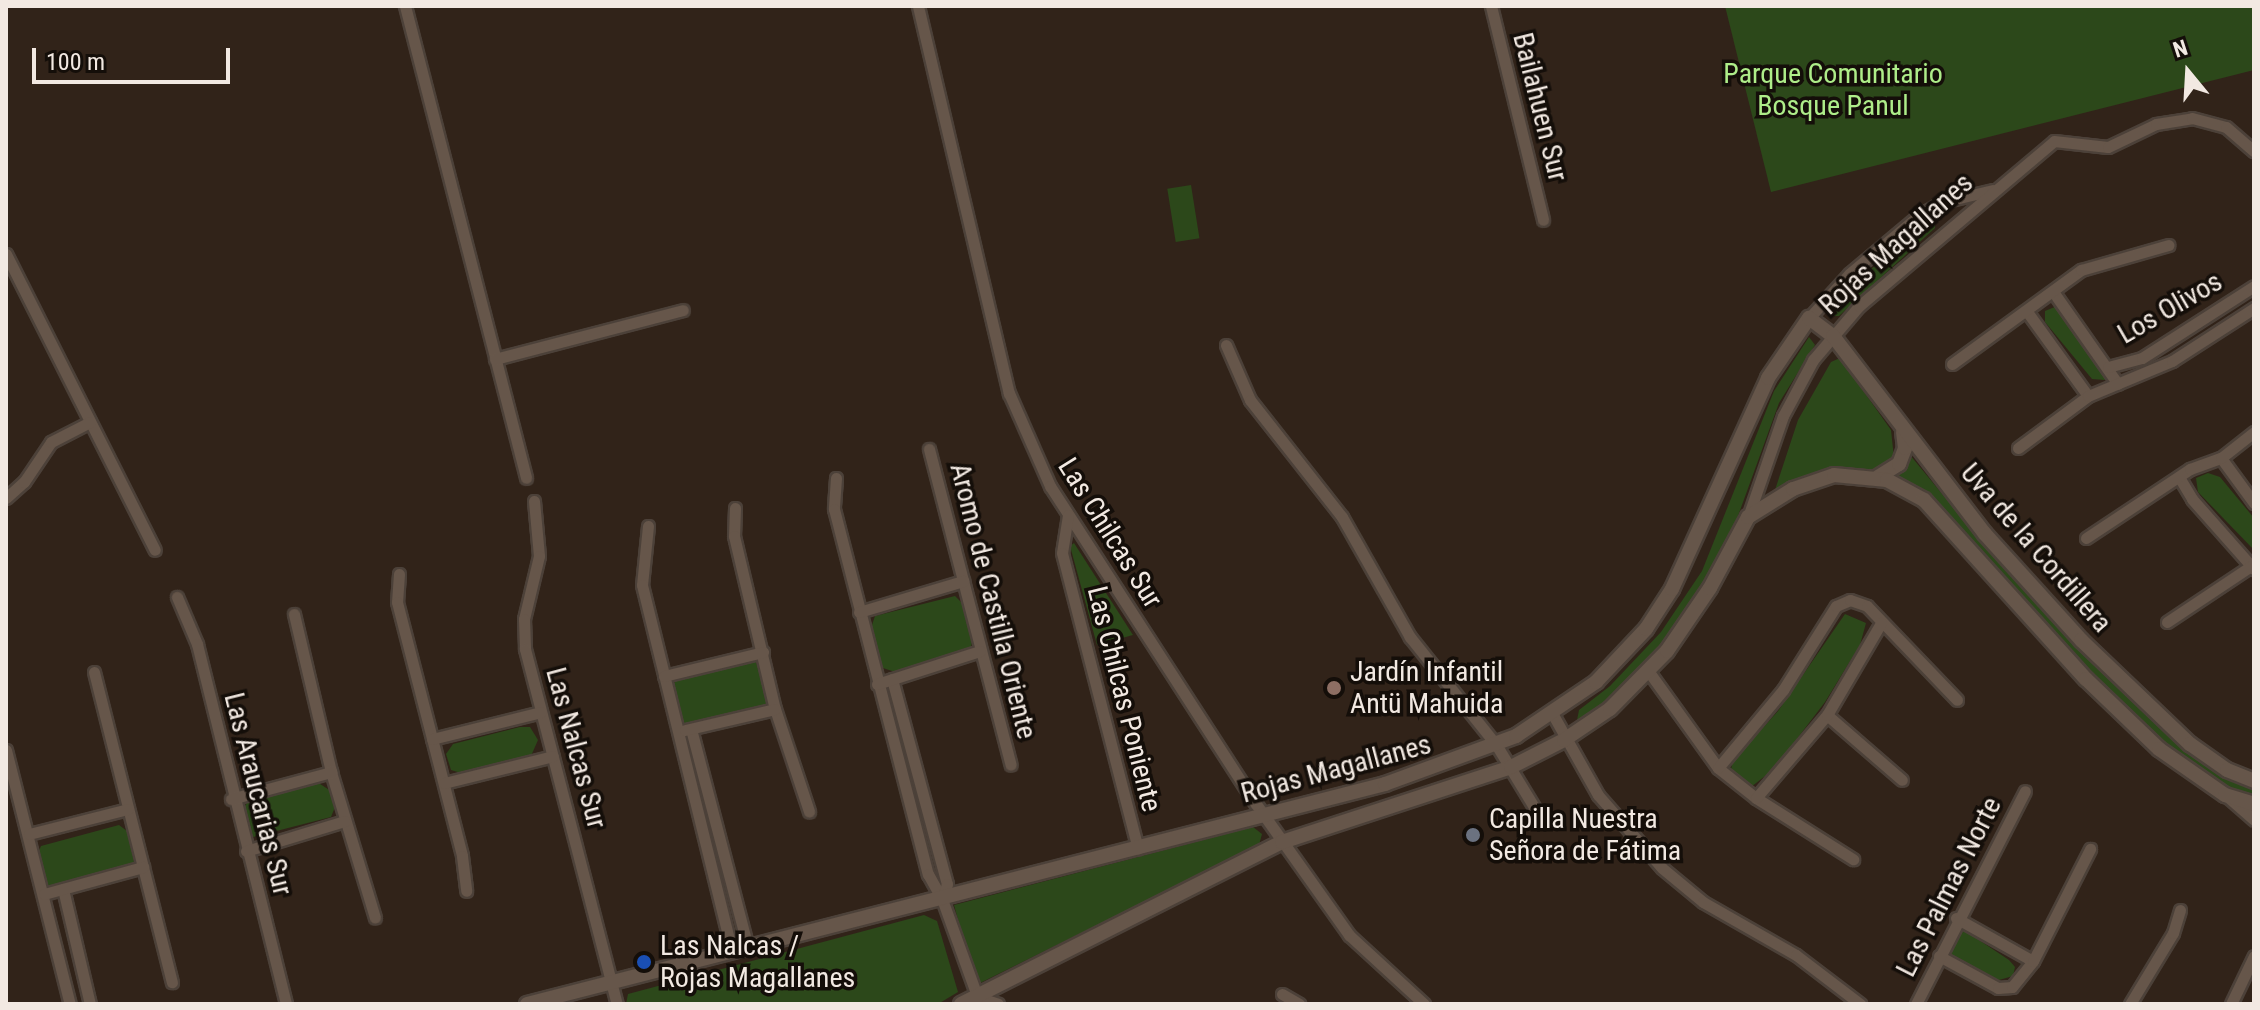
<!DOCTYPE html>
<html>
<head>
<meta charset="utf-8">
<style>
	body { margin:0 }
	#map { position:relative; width:2260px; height:1010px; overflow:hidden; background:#312319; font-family:"Roboto Condensed",sans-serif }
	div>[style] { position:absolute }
	.green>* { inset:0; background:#2c481a; transform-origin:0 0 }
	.roads { filter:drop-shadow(2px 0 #4c4139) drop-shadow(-2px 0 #4c4139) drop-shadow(0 2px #4c4139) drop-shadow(0 -2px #4c4139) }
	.minor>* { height:11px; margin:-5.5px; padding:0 5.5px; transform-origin:5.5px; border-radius:5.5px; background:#66564a }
	.tertiary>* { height:14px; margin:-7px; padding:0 7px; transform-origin:7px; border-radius:7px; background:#66564a }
	.dots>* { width:22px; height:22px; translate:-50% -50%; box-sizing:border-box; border:4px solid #140e09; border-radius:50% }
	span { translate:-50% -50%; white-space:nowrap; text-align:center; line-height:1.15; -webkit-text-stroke:7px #140e09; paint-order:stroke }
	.park-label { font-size:28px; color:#aeed89 }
	.street-label { font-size:28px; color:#f2e9e2 }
	.poi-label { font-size:28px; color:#f2e9e2 }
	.left { translate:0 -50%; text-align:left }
	.frame { position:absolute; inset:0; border:8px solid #f2e9e2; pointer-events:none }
	.north { position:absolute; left:2148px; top:32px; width:80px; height:80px; -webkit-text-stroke:6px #140e09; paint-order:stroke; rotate:342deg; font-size:22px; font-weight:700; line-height:32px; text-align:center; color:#f2e9e2 }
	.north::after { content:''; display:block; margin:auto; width:28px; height:36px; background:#f2e9e2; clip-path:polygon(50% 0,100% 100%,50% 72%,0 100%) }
	.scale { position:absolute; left:32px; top:48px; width:198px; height:36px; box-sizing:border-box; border:4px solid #f2e9e2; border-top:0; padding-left:10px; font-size:24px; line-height:28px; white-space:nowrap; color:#f2e9e2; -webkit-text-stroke:6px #140e09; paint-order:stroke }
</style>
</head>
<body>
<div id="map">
	<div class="green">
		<div style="clip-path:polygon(1725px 6px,2254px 6px,2254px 70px,1771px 192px)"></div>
		<div style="left:1191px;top:185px;width:54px;height:24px;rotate:81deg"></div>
		<div style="clip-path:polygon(1935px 219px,1935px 228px,1839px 316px,1831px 316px,1830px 307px,1853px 283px)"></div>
		<div style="clip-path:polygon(2057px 306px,2108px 377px,2105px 380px,2092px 379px,2045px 322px,2045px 311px)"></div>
		<div style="clip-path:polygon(1809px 337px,1815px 345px,1779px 403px,1730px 538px,1711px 577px,1677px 630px,1643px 668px,1592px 714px,1577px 720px,1579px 710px,1610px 686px,1661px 632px,1702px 571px,1774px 391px)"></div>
		<div style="clip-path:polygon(1840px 358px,1891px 430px,1894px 458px,1873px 474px,1814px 475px,1775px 490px,1798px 420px,1831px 362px)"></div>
		<div style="clip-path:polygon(1910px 455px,2000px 564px,2078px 647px,2196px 757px,2254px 786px,2254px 797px,2215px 782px,2176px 754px,2061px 644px,1943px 509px,1895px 475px)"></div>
		<div style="clip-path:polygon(2208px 473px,2220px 477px,2254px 518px,2254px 550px,2198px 492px,2196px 478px)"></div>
		<div style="clip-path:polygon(1074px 543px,1133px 635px,1097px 645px,1070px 546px)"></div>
		<div style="clip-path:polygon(955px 596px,963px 604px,973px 639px,970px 650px,895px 672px,883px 668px,871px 628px,875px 616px)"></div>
		<div style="clip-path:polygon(1845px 614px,1866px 623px,1860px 645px,1825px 702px,1774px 769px,1751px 787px,1731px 772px,1732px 762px,1778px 711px)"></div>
		<div style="clip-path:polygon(755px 660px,770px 696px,766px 705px,686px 725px,679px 721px,671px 690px,675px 681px)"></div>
		<div style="clip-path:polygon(520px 727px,530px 727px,538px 740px,531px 756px,461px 773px,451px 770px,446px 754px,453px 744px)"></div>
		<div style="clip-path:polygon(317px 782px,331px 791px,335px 807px,331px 817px,249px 838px,242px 811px,248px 801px)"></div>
		<div style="clip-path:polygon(119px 825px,127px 831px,135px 866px,47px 891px,37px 855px,41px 846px)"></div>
		<div style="clip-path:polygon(1253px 827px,1262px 834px,1259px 845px,976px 985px,954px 905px)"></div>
		<div style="clip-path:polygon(924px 915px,937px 921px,958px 992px,938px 1004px,626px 1004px,628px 994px)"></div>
		<div style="clip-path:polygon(1964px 930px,2009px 960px,2015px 967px,2013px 976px,1999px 980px,1950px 955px,1947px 951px,1954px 935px)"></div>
	</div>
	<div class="roads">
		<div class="minor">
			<div style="left:405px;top:6px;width:487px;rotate:75.6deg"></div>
			<div style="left:918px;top:6px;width:398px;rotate:76.8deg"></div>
			<div style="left:1009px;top:393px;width:102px;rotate:66.2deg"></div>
			<div style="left:1050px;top:486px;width:379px;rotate:57.1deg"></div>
			<div style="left:1256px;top:804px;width:161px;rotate:54.6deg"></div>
			<div style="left:1349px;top:935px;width:102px;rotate:42.6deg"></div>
			<div style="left:1491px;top:6px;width:220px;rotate:76.3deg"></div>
			<div style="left:6px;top:254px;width:331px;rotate:63.3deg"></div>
			<div style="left:2054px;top:293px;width:111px;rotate:54.9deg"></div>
			<div style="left:2028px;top:313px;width:102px;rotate:54.1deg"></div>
			<div style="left:1809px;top:318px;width:59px;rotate:-47.7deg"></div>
			<div style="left:1849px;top:274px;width:90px;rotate:-40deg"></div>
			<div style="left:1918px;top:216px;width:28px;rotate:-30deg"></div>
			<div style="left:1942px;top:202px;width:52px;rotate:-13.2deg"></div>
			<div style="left:1226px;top:345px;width:60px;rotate:66.4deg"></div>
			<div style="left:1250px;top:400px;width:149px;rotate:51.8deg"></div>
			<div style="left:1342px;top:517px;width:138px;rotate:60.5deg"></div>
			<div style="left:1410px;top:637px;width:139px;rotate:51.4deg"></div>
			<div style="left:1497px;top:746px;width:87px;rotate:58.7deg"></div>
			<div style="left:495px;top:359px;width:194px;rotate:-14.6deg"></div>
			<div style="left:1952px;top:364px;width:160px;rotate:-36.1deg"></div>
			<div style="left:2081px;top:270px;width:91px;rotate:-15.9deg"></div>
			<div style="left:2108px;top:367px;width:35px;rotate:-15deg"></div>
			<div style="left:2142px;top:358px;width:133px;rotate:-32.7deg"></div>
			<div style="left:2018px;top:448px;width:87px;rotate:-36.6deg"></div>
			<div style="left:2088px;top:396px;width:91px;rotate:-22.6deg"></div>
			<div style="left:2172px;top:361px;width:98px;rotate:-32.9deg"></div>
			<div style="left:929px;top:449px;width:326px;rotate:75.5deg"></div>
			<div style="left:2221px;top:458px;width:56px;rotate:53.7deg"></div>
			<div style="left:2179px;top:477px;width:26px;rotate:59deg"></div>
			<div style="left:2192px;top:499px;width:94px;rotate:48.5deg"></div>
			<div style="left:836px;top:478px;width:31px;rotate:94deg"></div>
			<div style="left:834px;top:509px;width:377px;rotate:75.6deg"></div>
			<div style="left:928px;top:874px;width:29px;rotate:61deg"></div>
			<div style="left:942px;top:899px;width:112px;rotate:70.1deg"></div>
			<div style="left:6px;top:498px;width:24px;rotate:-42deg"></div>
			<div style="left:24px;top:482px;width:48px;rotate:-56deg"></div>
			<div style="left:51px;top:442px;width:44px;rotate:-27.1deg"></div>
			<div style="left:534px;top:501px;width:55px;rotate:84.8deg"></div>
			<div style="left:539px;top:556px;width:65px;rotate:103.4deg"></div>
			<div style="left:524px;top:619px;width:30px;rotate:88deg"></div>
			<div style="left:525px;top:649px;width:367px;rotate:75.5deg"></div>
			<div style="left:735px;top:508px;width:28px;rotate:92deg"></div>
			<div style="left:734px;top:536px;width:178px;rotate:76.7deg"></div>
			<div style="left:775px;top:709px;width:108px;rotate:71.6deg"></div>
			<div style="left:1068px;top:515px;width:38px;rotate:99deg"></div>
			<div style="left:1062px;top:553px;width:305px;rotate:75.6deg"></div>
			<div style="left:1748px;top:517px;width:107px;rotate:-70.9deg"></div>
			<div style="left:1783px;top:416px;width:64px;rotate:-61.8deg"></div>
			<div style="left:1813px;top:360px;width:71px;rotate:-49.6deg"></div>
			<div style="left:1859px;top:306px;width:255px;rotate:-40.2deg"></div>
			<div style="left:2054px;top:141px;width:54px;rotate:6.3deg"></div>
			<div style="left:2108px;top:147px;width:53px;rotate:-25.6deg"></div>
			<div style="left:2156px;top:124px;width:36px;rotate:-9deg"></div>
			<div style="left:2192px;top:118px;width:35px;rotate:15deg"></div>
			<div style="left:2226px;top:127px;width:37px;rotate:41deg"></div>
			<div style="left:648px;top:526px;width:59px;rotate:95.8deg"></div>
			<div style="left:642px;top:585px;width:378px;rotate:76.2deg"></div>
			<div style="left:2086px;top:538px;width:125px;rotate:-33.6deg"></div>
			<div style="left:2190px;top:469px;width:33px;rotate:-20deg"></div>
			<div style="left:2221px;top:458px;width:42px;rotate:-38.2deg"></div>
			<div style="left:399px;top:574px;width:28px;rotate:94deg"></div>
			<div style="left:397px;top:602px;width:262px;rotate:75.6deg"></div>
			<div style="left:462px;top:856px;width:35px;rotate:83deg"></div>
			<div style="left:177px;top:597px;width:51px;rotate:66.9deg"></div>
			<div style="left:197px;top:644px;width:371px;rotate:76.1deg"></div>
			<div style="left:859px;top:612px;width:109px;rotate:-16.6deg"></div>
			<div style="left:294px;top:614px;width:162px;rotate:76.8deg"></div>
			<div style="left:331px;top:772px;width:152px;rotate:73.2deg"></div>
			<div style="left:2167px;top:622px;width:101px;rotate:-33.7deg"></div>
			<div style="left:94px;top:672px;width:320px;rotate:75.9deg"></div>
			<div style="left:1649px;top:672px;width:118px;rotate:54.3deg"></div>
			<div style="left:1718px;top:768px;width:48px;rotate:38.3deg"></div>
			<div style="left:1756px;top:798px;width:115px;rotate:32.2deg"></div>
			<div style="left:664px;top:676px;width:102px;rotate:-13.6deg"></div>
			<div style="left:892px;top:679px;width:212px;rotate:75deg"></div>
			<div style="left:947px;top:884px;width:16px;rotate:108deg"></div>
			<div style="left:877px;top:684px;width:108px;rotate:-17.8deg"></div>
			<div style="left:1552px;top:713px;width:94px;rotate:60.7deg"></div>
			<div style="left:1598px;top:795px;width:97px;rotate:48.8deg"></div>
			<div style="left:1662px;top:868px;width:53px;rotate:39.7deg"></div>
			<div style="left:1703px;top:902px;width:107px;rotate:29.7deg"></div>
			<div style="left:1796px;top:955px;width:81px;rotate:37.4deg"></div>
			<div style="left:1827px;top:715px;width:99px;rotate:40.9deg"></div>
			<div style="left:691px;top:729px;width:226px;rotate:75.4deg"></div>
			<div style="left:685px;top:730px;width:92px;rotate:-13.1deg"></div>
			<div style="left:432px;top:739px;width:112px;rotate:-13.9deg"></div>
			<div style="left:6px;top:750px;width:262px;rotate:75.9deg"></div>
			<div style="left:1718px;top:768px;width:102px;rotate:-50.2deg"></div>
			<div style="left:1783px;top:690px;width:99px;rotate:-57.8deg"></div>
			<div style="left:1836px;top:606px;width:15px;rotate:-23deg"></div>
			<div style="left:1850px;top:600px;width:18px;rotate:19deg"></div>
			<div style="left:1867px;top:606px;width:130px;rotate:46.2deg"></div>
			<div style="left:444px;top:783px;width:112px;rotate:-13.9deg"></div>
			<div style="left:1756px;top:798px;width:109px;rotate:-49.5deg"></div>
			<div style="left:1827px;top:715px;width:107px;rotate:-59.6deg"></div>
			<div style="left:2229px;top:798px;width:33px;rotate:41deg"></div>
			<div style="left:231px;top:799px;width:104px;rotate:-15.1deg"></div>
			<div style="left:29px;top:834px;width:102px;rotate:-14.2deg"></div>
			<div style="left:246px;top:851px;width:103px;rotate:-16.9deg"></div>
			<div style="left:63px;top:889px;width:118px;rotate:76.8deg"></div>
			<div style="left:44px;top:894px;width:103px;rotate:-15.3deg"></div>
			<div style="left:1956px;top:918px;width:88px;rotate:29.2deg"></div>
			<div style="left:1939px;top:956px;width:67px;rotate:28.5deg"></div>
			<div style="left:1998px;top:988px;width:14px;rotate:-4deg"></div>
			<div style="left:2012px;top:987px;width:33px;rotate:-51deg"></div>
			<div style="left:2033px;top:961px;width:126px;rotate:-63deg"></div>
			<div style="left:1282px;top:994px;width:20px;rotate:30deg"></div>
			<div style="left:977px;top:997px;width:22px;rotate:18deg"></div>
			<div style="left:1916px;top:1004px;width:239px;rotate:-62.9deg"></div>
			<div style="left:2130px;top:1004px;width:83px;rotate:-58.8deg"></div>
			<div style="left:2173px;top:933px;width:24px;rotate:-73deg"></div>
			<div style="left:2231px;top:1004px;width:53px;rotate:-64.4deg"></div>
		</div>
		<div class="tertiary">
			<div style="left:1878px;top:477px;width:25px;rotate:-32deg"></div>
			<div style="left:1899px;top:464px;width:17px;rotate:-69deg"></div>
			<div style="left:1905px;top:448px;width:16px;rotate:-97deg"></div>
			<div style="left:527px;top:1004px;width:886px;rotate:-14.38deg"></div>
			<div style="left:1385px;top:784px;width:140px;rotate:-20.1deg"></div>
			<div style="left:1516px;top:736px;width:97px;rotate:-34deg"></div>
			<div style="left:1596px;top:682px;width:73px;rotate:-46.7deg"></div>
			<div style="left:1646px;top:629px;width:48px;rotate:-57deg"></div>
			<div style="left:1672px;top:589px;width:232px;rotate:-65.5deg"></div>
			<div style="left:1768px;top:378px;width:73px;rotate:-55.7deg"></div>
			<div style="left:1809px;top:318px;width:30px;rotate:37deg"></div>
			<div style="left:1833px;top:336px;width:250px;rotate:52.5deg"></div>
			<div style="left:1985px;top:534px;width:143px;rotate:47.8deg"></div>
			<div style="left:2081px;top:640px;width:151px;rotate:43.7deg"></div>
			<div style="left:2190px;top:744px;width:45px;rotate:35.1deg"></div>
			<div style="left:2227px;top:770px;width:29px;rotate:22deg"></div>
			<div style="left:961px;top:1004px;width:360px;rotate:-26.8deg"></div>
			<div style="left:1282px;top:842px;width:241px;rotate:-18.1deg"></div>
			<div style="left:1511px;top:767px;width:59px;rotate:-27deg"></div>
			<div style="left:1564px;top:740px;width:55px;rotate:-34deg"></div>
			<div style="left:1610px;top:709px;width:81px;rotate:-45.5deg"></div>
			<div style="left:1667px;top:651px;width:76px;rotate:-55.7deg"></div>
			<div style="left:1710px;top:588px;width:81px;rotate:-61.8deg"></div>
			<div style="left:1748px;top:517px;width:53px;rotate:-31.9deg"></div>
			<div style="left:1793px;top:489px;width:43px;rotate:-18.9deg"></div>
			<div style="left:1834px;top:475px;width:53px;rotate:5.4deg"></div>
			<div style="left:1887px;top:480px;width:42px;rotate:28.4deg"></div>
			<div style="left:1924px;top:500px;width:241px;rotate:47.9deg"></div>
			<div style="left:2086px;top:679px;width:101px;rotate:43.8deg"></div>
			<div style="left:2159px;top:749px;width:80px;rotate:34.9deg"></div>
			<div style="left:2225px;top:795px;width:30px;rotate:17deg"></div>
		</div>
	</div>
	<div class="dots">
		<div style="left:1334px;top:688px;background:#8d6e63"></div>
		<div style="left:1473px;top:835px;background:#6b7280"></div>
		<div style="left:644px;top:962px;background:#1a4fb4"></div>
	</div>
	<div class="park-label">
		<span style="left:1833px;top:90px">Parque Comunitario<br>Bosque Panul</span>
	</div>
	<div class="street-label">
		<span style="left:1540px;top:107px;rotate:76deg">Bailahuen Sur</span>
		<span style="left:1896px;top:244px;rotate:-42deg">Rojas Magallanes</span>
		<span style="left:2170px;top:308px;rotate:-30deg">Los Olivos</span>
		<span style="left:1110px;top:533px;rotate:58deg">Las Chilcas Sur</span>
		<span style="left:2036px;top:548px;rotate:49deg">Uva de la Cordillera</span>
		<span style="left:993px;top:601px;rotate:76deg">Aromo de Castilla Oriente</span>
		<span style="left:1124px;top:699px;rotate:76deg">Las Chilcas Poniente</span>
		<span style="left:576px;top:748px;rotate:75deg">Las Nalcas Sur</span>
		<span style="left:1336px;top:769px;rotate:-15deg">Rojas Magallanes</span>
		<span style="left:258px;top:794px;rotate:76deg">Las Araucarias Sur</span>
		<span style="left:1949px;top:887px;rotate:-63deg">Las Palmas Norte</span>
	</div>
	<div class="poi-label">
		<span class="left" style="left:1350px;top:688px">Jardín Infantil<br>Antü Mahuida</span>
		<span class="left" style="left:1489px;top:835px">Capilla Nuestra<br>Señora de Fátima</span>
		<span class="left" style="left:660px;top:962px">Las Nalcas /<br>Rojas Magallanes</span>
	</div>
	<div class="frame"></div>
	<div class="north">N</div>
	<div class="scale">100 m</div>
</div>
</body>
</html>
